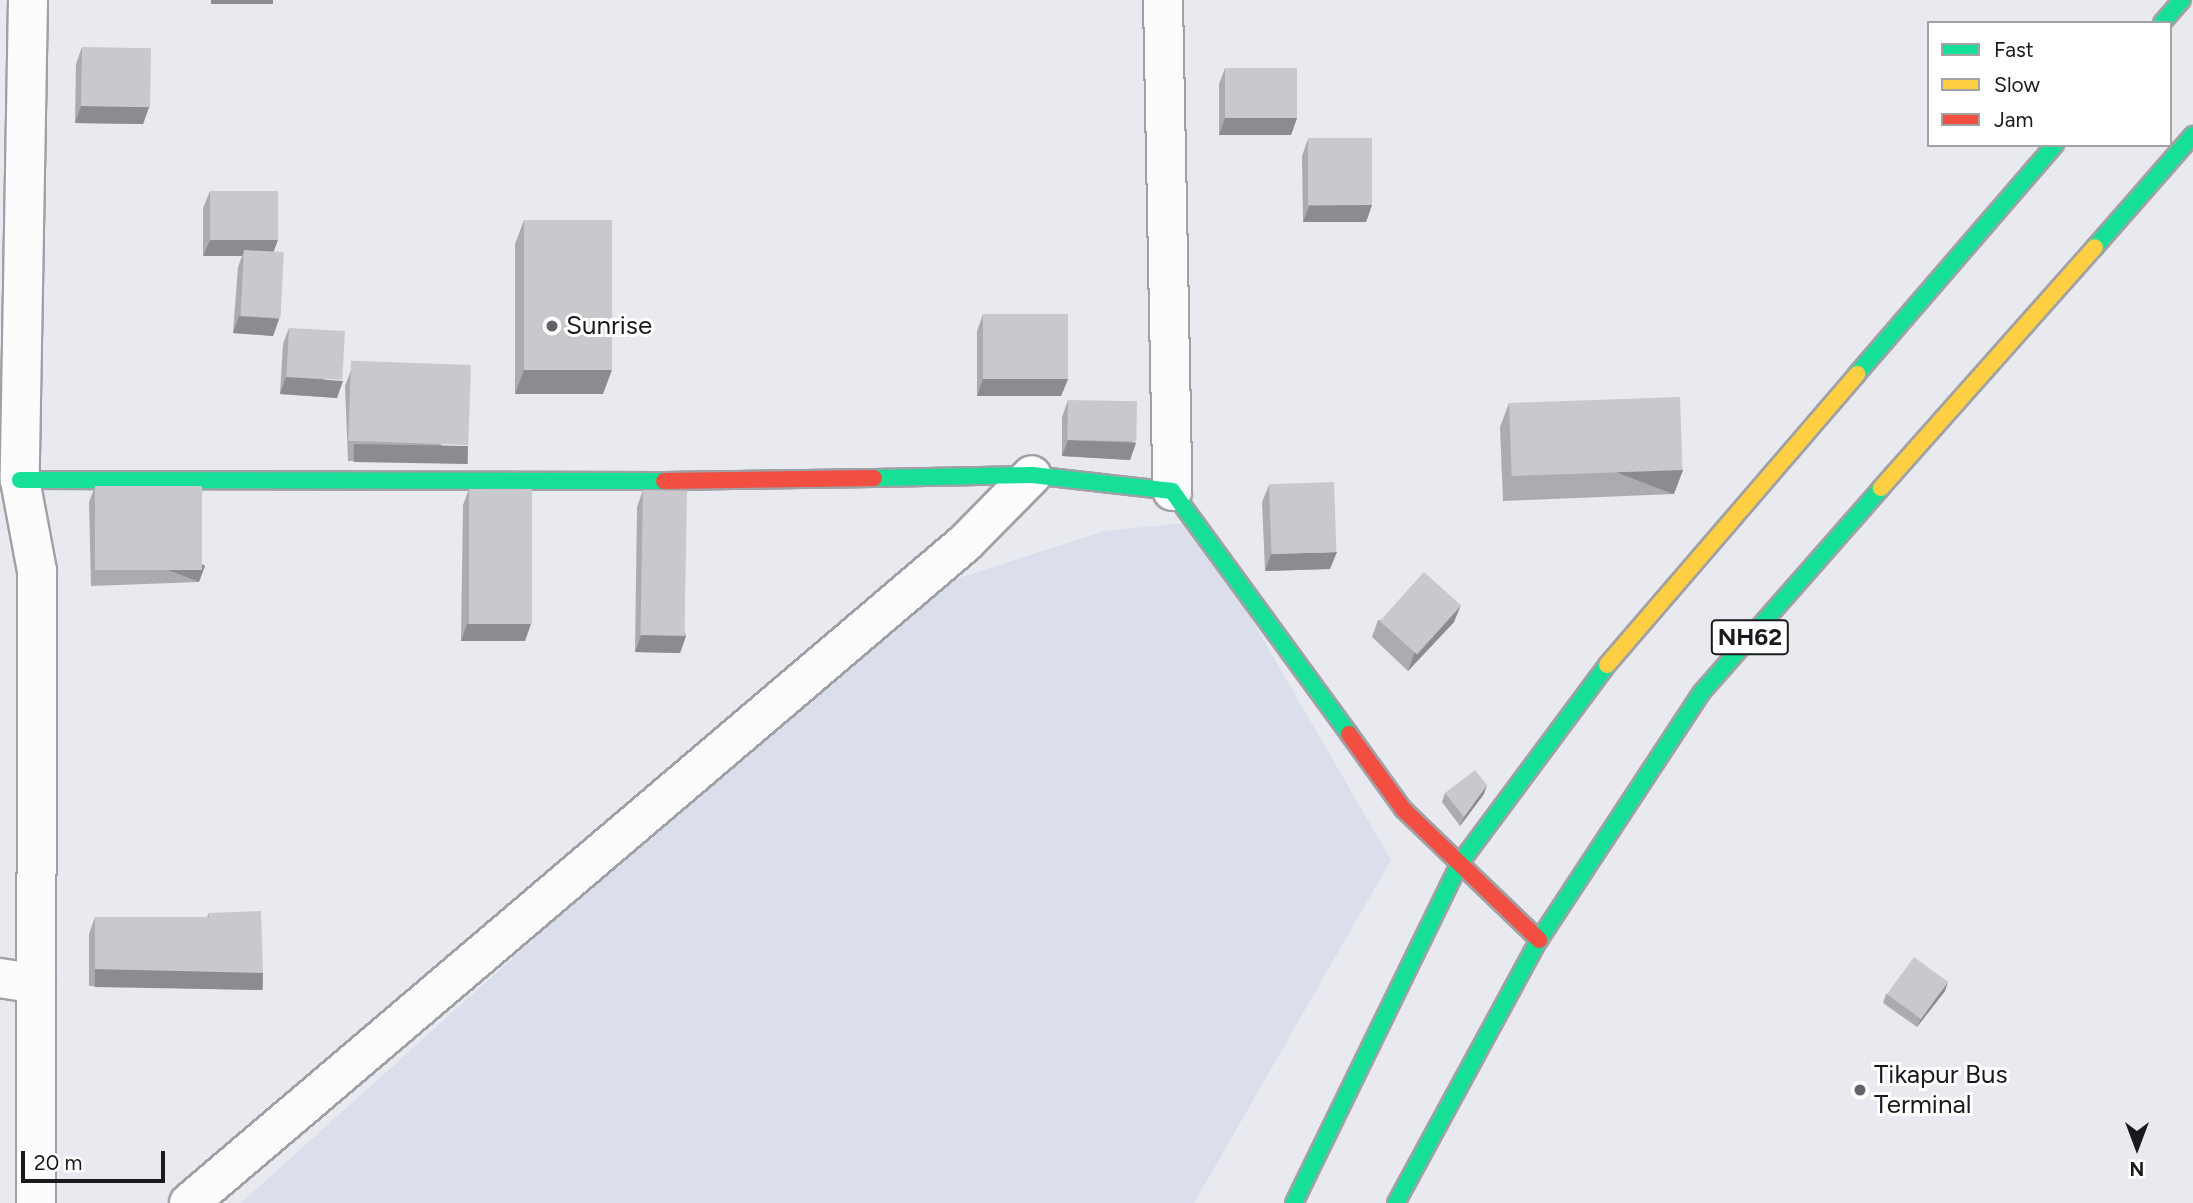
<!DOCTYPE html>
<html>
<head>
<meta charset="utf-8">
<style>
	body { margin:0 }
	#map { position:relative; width:2193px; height:1203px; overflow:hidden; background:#e8eaf0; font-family:Figtree,sans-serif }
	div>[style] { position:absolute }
	.built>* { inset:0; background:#dbdeeb }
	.roads { filter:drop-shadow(2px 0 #a0a1a6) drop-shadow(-2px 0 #a0a1a6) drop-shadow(0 2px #a0a1a6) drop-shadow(0 -2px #a0a1a6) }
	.street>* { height:38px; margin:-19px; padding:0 19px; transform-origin:19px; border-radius:19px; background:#fcfcfd }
	.fast>* { height:16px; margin:-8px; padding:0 8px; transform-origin:8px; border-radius:8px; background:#16e098 }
	.slow>* { height:16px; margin:-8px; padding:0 8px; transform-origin:8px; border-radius:8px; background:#ffcf43 }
	.jam>* { height:16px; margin:-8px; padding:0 8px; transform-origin:8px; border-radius:8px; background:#f24e42 }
	.wall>* { inset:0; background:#acacb0 }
	.shaded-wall>* { inset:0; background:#8c8c90; transform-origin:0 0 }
	.building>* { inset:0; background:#c8c8cd; transform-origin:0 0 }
	.dots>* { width:19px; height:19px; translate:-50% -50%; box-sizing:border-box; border:4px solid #fff; border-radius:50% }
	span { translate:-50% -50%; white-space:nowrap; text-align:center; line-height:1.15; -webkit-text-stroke:6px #fff; paint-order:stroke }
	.shield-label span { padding:2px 5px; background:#fff; border:2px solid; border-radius:5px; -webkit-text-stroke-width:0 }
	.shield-label { font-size:24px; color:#191a1e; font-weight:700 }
	.poi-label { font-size:26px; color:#191a1e }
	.left { translate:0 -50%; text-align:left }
	.legend { position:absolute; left:1927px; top:21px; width:245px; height:126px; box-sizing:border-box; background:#fff; border:2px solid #a3a3a5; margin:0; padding:9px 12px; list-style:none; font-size:21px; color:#191a1e }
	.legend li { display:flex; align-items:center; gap:14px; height:35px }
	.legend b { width:35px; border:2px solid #a3a3a5 }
	.north { position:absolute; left:2102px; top:1112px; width:70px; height:70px; -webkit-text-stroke:5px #fff; paint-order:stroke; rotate:180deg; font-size:19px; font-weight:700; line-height:28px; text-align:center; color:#191a1e }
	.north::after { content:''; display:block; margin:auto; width:24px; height:32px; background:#191a1e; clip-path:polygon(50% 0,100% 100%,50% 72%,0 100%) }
	.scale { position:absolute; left:21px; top:1151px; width:144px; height:32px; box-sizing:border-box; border:4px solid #191a1e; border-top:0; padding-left:9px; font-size:21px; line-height:24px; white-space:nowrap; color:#191a1e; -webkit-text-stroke:5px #fff; paint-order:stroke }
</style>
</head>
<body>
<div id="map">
	<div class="built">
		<div style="clip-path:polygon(1195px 522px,1391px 860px,1194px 1203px,241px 1203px,921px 590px,1105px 531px)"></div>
	</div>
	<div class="roads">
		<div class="street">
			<div style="left:28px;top:0;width:480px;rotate:91deg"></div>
			<div style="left:20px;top:480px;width:93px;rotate:79.4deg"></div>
			<div style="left:37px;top:571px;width:632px;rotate:90.09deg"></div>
			<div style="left:1163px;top:0;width:491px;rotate:88.9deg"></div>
			<div style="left:0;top:978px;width:36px;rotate:9deg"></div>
			<div style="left:189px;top:1203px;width:1019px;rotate:-40.38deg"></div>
			<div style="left:965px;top:543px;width:95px;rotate:-45.4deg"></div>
		</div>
		<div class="fast">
			<div style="left:2162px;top:23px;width:30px;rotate:-49deg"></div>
			<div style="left:2095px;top:247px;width:149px;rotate:-48.8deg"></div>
			<div style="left:1857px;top:374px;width:303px;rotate:-49.2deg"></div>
			<div style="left:874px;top:478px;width:158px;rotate:-1.1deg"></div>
			<div style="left:1032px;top:475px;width:141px;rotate:6.5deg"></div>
			<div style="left:1172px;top:491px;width:301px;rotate:53.9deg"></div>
			<div style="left:20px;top:480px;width:644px;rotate:0.09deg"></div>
			<div style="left:1294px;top:1203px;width:378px;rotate:-64deg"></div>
			<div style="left:1460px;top:863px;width:247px;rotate:-53.4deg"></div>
			<div style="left:1396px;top:1203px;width:299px;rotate:-61.5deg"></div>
			<div style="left:1539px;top:940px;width:297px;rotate:-56.7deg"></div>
			<div style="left:1702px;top:692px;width:271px;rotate:-48.7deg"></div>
		</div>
		<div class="slow">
			<div style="left:1881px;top:488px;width:322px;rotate:-48.4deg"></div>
			<div style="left:1607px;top:665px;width:384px;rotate:-49.3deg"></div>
		</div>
		<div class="jam">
			<div style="left:664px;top:481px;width:210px;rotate:-0.8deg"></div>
			<div style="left:1349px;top:734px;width:92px;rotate:54.2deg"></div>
			<div style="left:1403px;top:809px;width:189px;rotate:43.9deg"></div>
		</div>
	</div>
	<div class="wall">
		<div style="clip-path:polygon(82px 47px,149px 107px,143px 124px,75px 123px,76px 64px)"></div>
		<div style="clip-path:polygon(1225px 68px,1297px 118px,1291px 135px,1219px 135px,1219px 84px)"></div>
		<div style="clip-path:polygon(1308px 139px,1372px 205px,1366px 222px,1303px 222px,1302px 156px)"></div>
		<div style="clip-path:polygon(210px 191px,274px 252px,279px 319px,273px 336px,233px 333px,238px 267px,242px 256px,203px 256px,203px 208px)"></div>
		<div style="clip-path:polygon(524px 220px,603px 394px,515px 394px,515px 244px)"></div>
		<div style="clip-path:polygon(983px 314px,1068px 379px,1061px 396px,977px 396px,977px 331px)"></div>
		<div style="clip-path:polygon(289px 328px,337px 398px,280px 394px,283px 344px)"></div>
		<div style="clip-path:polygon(351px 370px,462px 462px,348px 461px,345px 386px)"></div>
		<div style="clip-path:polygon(1068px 400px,1136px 443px,1130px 460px,1062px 456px,1062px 417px)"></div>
		<div style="clip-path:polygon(1509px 403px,1683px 470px,1674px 494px,1503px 501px,1500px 427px)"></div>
		<div style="clip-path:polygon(1269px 485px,1330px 569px,1265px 571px,1262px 502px)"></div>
		<div style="clip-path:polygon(95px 486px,205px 566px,199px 582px,91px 586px,89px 502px)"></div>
		<div style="clip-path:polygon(469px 489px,525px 641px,461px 641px,463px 505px)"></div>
		<div style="clip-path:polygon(643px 490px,686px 636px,680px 653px,635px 652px,637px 507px)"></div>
		<div style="clip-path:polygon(1378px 620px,1454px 622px,1408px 671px,1372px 637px)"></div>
		<div style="clip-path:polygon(1445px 793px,1484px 794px,1460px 826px,1442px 802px)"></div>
		<div style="clip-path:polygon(209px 913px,263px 973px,257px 990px,89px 986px,89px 934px,95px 917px,207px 917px)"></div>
		<div style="clip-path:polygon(1945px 991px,1917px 1027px,1883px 1003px,1886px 994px)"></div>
	</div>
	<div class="shaded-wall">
		<div style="left:211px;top:0;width:62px;height:4px"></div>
		<div style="clip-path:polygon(81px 106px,149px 107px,143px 124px,75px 123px)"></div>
		<div style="clip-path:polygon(1225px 118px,1297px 118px,1291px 135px,1219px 135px)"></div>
		<div style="clip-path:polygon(1372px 205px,1366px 222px,1303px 222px,1309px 206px)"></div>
		<div style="clip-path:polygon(210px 240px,278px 240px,272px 256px,244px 250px,242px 256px,203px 256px)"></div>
		<div style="clip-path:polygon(239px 316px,279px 319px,273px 336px,233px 333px)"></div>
		<div style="clip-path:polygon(524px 370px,612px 370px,603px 394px,515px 394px)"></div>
		<div style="clip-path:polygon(286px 377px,343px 381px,337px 398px,280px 394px)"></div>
		<div style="clip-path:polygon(983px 379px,1068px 379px,1061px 396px,977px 396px)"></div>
		<div style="clip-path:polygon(1068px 440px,1136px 443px,1130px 460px,1062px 456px)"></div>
		<div style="left:354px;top:444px;width:114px;height:18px;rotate:1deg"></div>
		<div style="left:1683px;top:470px;width:26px;height:172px;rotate:111deg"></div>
		<div style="clip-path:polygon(1337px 552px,1330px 569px,1265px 571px,1271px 554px)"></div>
		<div style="left:205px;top:566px;width:17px;height:108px;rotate:111deg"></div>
		<div style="clip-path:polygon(1461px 605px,1454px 622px,1408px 671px,1414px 654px)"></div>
		<div style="clip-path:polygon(467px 624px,531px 624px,525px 641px,461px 641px)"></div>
		<div style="clip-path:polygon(641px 635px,686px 636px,680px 653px,635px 652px)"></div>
		<div style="clip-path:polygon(1487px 785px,1484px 794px,1460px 826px,1464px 817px)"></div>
		<div style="left:95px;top:969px;width:168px;height:18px;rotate:1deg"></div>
		<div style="clip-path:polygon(1948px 982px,1945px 991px,1917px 1027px,1921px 1019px)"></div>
	</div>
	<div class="building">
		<div style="left:82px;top:47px;width:69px;height:59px;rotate:1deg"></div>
		<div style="left:1225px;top:68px;width:72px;height:50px"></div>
		<div style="left:1372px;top:138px;width:67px;height:64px;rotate:90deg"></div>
		<div style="left:210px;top:191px;width:68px;height:49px"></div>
		<div style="left:524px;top:220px;width:88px;height:150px"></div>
		<div style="left:244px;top:250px;width:40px;height:66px;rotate:3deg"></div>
		<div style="left:983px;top:314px;width:85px;height:65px"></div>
		<div style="left:289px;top:328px;width:56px;height:49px;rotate:3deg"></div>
		<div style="left:471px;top:365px;width:80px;height:120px;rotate:92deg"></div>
		<div style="left:1680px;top:397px;width:73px;height:171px;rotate:88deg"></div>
		<div style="left:1068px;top:400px;width:69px;height:40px;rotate:1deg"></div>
		<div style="left:1334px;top:482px;width:70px;height:65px;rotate:88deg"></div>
		<div style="left:95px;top:486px;width:107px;height:84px"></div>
		<div style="left:469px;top:489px;width:63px;height:135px"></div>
		<div style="left:643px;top:490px;width:44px;height:145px;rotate:1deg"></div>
		<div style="left:1424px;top:572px;width:50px;height:66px;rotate:42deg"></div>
		<div style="clip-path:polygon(1475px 770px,1487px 785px,1464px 817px,1445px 793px)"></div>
		<div style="clip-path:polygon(261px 911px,263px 973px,95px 969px,95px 917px,209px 917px,209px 913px)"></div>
		<div style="left:1914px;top:957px;width:42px;height:46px;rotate:36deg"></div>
	</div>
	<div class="dots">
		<div style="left:552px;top:326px;background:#616368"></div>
		<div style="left:1860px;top:1090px;background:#616368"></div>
	</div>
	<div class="shield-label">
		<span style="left:1750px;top:637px">NH62</span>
	</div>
	<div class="poi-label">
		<span class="left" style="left:566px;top:326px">Sunrise</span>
		<span class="left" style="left:1874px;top:1090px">Tikapur Bus<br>Terminal</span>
	</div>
	<ul class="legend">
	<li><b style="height:9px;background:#16e098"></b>Fast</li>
	<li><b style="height:9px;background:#ffcf43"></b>Slow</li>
	<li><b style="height:9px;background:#f24e42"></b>Jam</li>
	</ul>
	<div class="north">N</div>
	<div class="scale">20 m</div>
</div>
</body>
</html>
